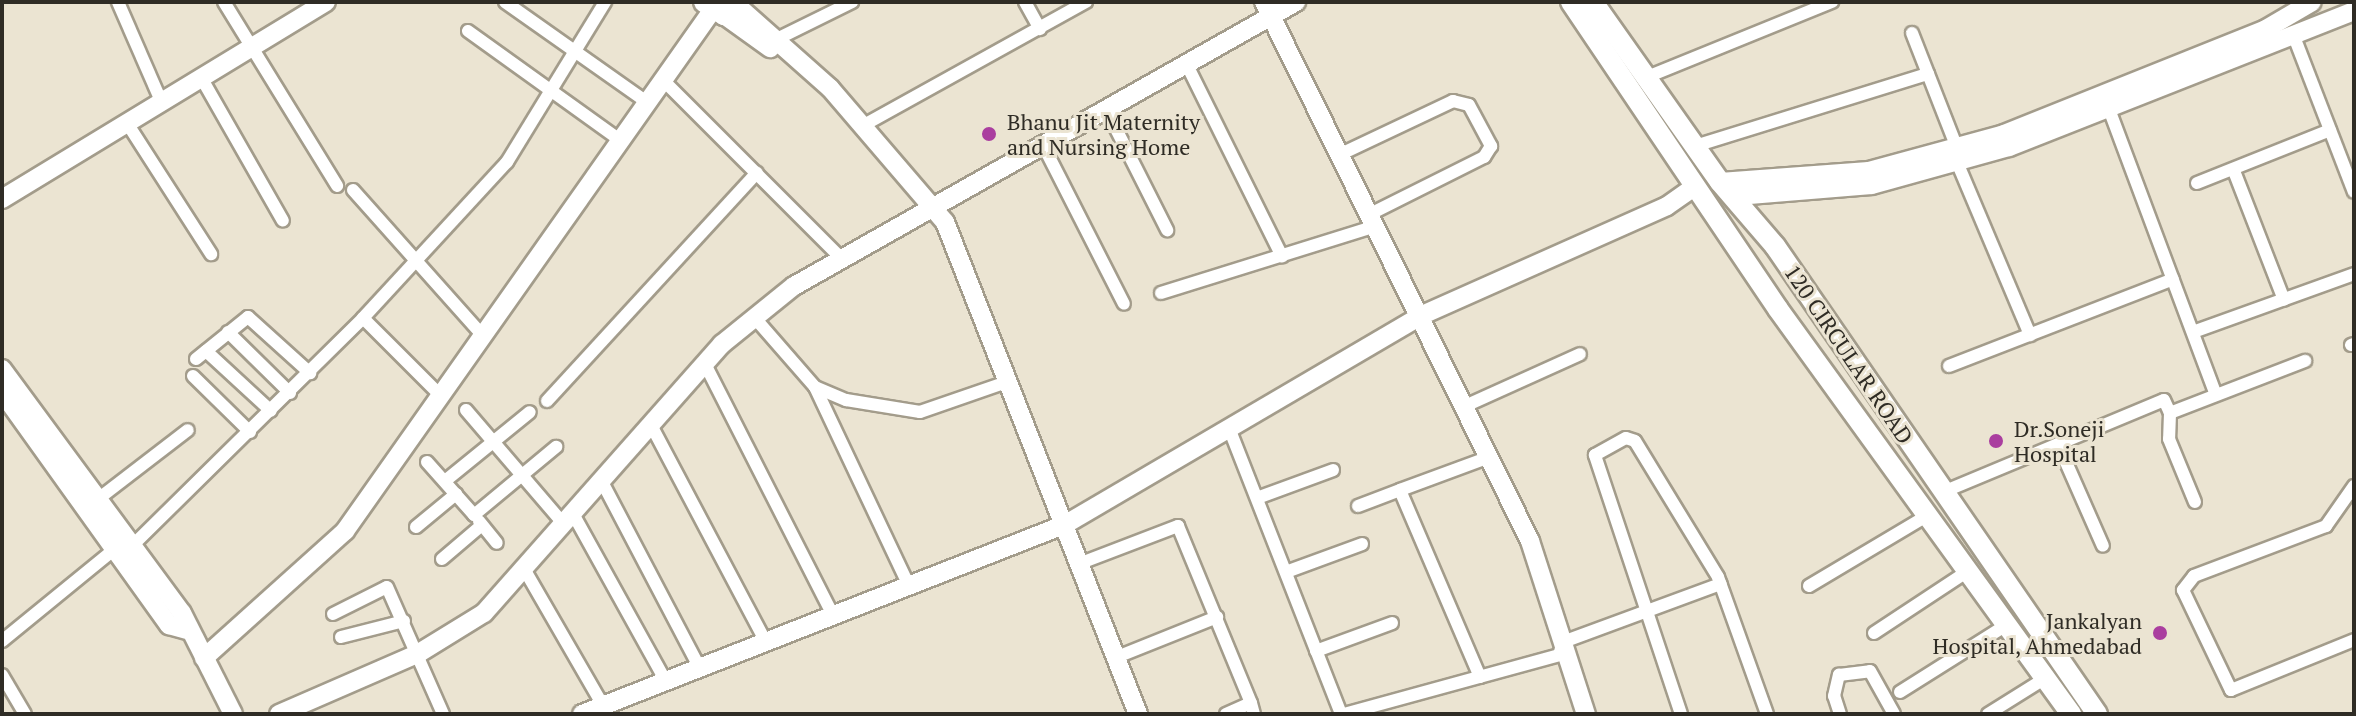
<!DOCTYPE html>
<html>
<head>
<meta charset="utf-8">
<style>
	body { margin:0 }
	#map { position:relative; width:2356px; height:716px; overflow:hidden; background:#ebe4d2; font-family:"PT Serif",serif }
	div>[style] { position:absolute }
	.roads { filter:drop-shadow(2px 0 #a39c8b) drop-shadow(-2px 0 #a39c8b) drop-shadow(0 2px #a39c8b) drop-shadow(0 -2px #a39c8b) }
	.street>* { height:12px; margin:-6px; padding:0 6px; transform-origin:6px; border-radius:6px; background:#fff }
	.secondary>* { height:18px; margin:-9px; padding:0 9px; transform-origin:9px; border-radius:9px; background:#fff }
	.primary>* { height:20px; margin:-10px; padding:0 10px; transform-origin:10px; border-radius:10px; background:#fff }
	.dots>* { width:22px; height:22px; translate:-50% -50%; box-sizing:border-box; border:4px solid #ebe4d2; border-radius:50% }
	span { translate:-50% -50%; white-space:nowrap; text-align:center; line-height:1.15; -webkit-text-stroke:6px #ebe4d2; paint-order:stroke }
	.poi-label { font-size:22px; color:#2f2c25 }
	.left { translate:0 -50%; text-align:left }
	.right { translate:-100% -50%; text-align:right }
	.street-label { font-size:22px; color:#2f2c25 }
	.frame { position:absolute; inset:0; border:4px solid #2f2c25; pointer-events:none }
</style>
</head>
<body>
<div id="map">
	<div class="roads">
		<div class="street">
			<div style="left:118px;top:2px;width:110px;rotate:66.5deg"></div>
			<div style="left:224px;top:2px;width:216px;rotate:58.4deg"></div>
			<div style="left:505px;top:2px;width:175px;rotate:35.2deg"></div>
			<div style="left:1025px;top:2px;width:31px;rotate:61deg"></div>
			<div style="left:468px;top:31px;width:188px;rotate:35.7deg"></div>
			<div style="left:1912px;top:33px;width:123px;rotate:68.6deg"></div>
			<div style="left:2293px;top:34px;width:169px;rotate:68.9deg"></div>
			<div style="left:777px;top:39px;width:84px;rotate:-26.3deg"></div>
			<div style="left:1186px;top:63px;width:216px;rotate:63.6deg"></div>
			<div style="left:1647px;top:77px;width:200px;rotate:-22.1deg"></div>
			<div style="left:202px;top:79px;width:163px;rotate:60.3deg"></div>
			<div style="left:664px;top:81px;width:252px;rotate:45deg"></div>
			<div style="left:1106px;top:109px;width:136px;rotate:63.2deg"></div>
			<div style="left:2109px;top:109px;width:305px;rotate:69.5deg"></div>
			<div style="left:127px;top:123px;width:156px;rotate:57.3deg"></div>
			<div style="left:864px;top:125px;width:254px;rotate:-29deg"></div>
			<div style="left:1043px;top:145px;width:178px;rotate:63deg"></div>
			<div style="left:1695px;top:146px;width:244px;rotate:-17.2deg"></div>
			<div style="left:1341px;top:154px;width:124px;rotate:-25.3deg"></div>
			<div style="left:1453px;top:101px;width:16px;rotate:14deg"></div>
			<div style="left:1469px;top:105px;width:47px;rotate:61.8deg"></div>
			<div style="left:1491px;top:146px;width:13px;rotate:122deg"></div>
			<div style="left:1484px;top:157px;width:127px;rotate:153.4deg"></div>
			<div style="left:1957px;top:162px;width:188px;rotate:67.1deg"></div>
			<div style="left:2234px;top:171px;width:138px;rotate:68.8deg"></div>
			<div style="left:2197px;top:183px;width:143px;rotate:-21.7deg"></div>
			<div style="left:353px;top:190px;width:194px;rotate:48.3deg"></div>
			<div style="left:1161px;top:293px;width:225px;rotate:-17.3deg"></div>
			<div style="left:754px;top:317px;width:93px;rotate:48.9deg"></div>
			<div style="left:815px;top:387px;width:34px;rotate:23deg"></div>
			<div style="left:846px;top:400px;width:75px;rotate:9.2deg"></div>
			<div style="left:920px;top:412px;width:83px;rotate:-19.1deg"></div>
			<div style="left:363px;top:318px;width:110px;rotate:45deg"></div>
			<div style="left:228px;top:332px;width:87px;rotate:44.5deg"></div>
			<div style="left:2193px;top:332px;width:171px;rotate:-19.8deg"></div>
			<div style="left:2351px;top:345px;width:3px;rotate:-18deg"></div>
			<div style="left:206px;top:351px;width:88px;rotate:42.7deg"></div>
			<div style="left:196px;top:359px;width:67px;rotate:-38.9deg"></div>
			<div style="left:248px;top:317px;width:84px;rotate:42.1deg"></div>
			<div style="left:705px;top:364px;width:282px;rotate:63deg"></div>
			<div style="left:1949px;top:366px;width:240px;rotate:-21.2deg"></div>
			<div style="left:193px;top:376px;width:80px;rotate:44.5deg"></div>
			<div style="left:815px;top:387px;width:216px;rotate:64.7deg"></div>
			<div style="left:547px;top:401px;width:310px;rotate:-47.4deg"></div>
			<div style="left:1465px;top:406px;width:126px;rotate:-24.3deg"></div>
			<div style="left:466px;top:410px;width:149px;rotate:49.4deg"></div>
			<div style="left:2170px;top:413px;width:26px;rotate:92deg"></div>
			<div style="left:2169px;top:439px;width:68px;rotate:67.6deg"></div>
			<div style="left:651px;top:425px;width:241px;rotate:62.1deg"></div>
			<div style="left:1229px;top:428px;width:307px;rotate:68.6deg"></div>
			<div style="left:2058px;top:444px;width:111px;rotate:66.2deg"></div>
			<div style="left:427px;top:462px;width:71px;rotate:48.4deg"></div>
			<div style="left:474px;top:515px;width:107px;rotate:-39.7deg"></div>
			<div style="left:600px;top:478px;width:211px;rotate:62.3deg"></div>
			<div style="left:445px;top:481px;width:109px;rotate:-39.1deg"></div>
			<div style="left:2354px;top:486px;width:49px;rotate:125deg"></div>
			<div style="left:2326px;top:526px;width:141px;rotate:159.3deg"></div>
			<div style="left:2194px;top:576px;width:18px;rotate:128deg"></div>
			<div style="left:2183px;top:590px;width:111px;rotate:64.4deg"></div>
			<div style="left:2231px;top:690px;width:133px;rotate:-22.1deg"></div>
			<div style="left:1943px;top:492px;width:239px;rotate:-22.6deg"></div>
			<div style="left:2164px;top:400px;width:14px;rotate:65deg"></div>
			<div style="left:2170px;top:413px;width:145px;rotate:-21.1deg"></div>
			<div style="left:1257px;top:498px;width:81px;rotate:-20.2deg"></div>
			<div style="left:98px;top:499px;width:113px;rotate:-37.5deg"></div>
			<div style="left:1358px;top:506px;width:45px;rotate:-20.9deg"></div>
			<div style="left:572px;top:512px;width:190px;rotate:61deg"></div>
			<div style="left:479px;top:521px;width:28px;rotate:51deg"></div>
			<div style="left:416px;top:527px;width:52px;rotate:-39.5deg"></div>
			<div style="left:442px;top:559px;width:52px;rotate:-40.4deg"></div>
			<div style="left:1081px;top:563px;width:104px;rotate:-20.9deg"></div>
			<div style="left:1178px;top:526px;width:191px;rotate:67.6deg"></div>
			<div style="left:523px;top:567px;width:158px;rotate:60deg"></div>
			<div style="left:1286px;top:572px;width:81px;rotate:-20.2deg"></div>
			<div style="left:1809px;top:586px;width:139px;rotate:-30.8deg"></div>
			<div style="left:333px;top:614px;width:60px;rotate:-26.6deg"></div>
			<div style="left:387px;top:587px;width:139px;rotate:66.2deg"></div>
			<div style="left:1874px;top:633px;width:113px;rotate:-33.4deg"></div>
			<div style="left:341px;top:637px;width:65px;rotate:-14.3deg"></div>
			<div style="left:2px;top:641px;width:146px;rotate:-39.2deg"></div>
			<div style="left:115px;top:549px;width:17px;rotate:-10deg"></div>
			<div style="left:132px;top:546px;width:325px;rotate:-44.6deg"></div>
			<div style="left:363px;top:318px;width:212px;rotate:-47.3deg"></div>
			<div style="left:507px;top:162px;width:188px;rotate:-58.5deg"></div>
			<div style="left:1316px;top:651px;width:81px;rotate:-20.2deg"></div>
			<div style="left:1117px;top:657px;width:108px;rotate:-21.8deg"></div>
			<div style="left:2px;top:675px;width:45px;rotate:59.5deg"></div>
			<div style="left:1480px;top:677px;width:203px;rotate:-113.2deg"></div>
			<div style="left:1400px;top:490px;width:95px;rotate:-20.3deg"></div>
			<div style="left:1900px;top:692px;width:124px;rotate:-32.2deg"></div>
			<div style="left:1226px;top:714px;width:27px;rotate:-24deg"></div>
			<div style="left:1251px;top:703px;width:11px;rotate:75deg"></div>
			<div style="left:1344px;top:714px;width:223px;rotate:-15.3deg"></div>
			<div style="left:1559px;top:655px;width:14px;rotate:-73deg"></div>
			<div style="left:1563px;top:642px;width:168px;rotate:-20.2deg"></div>
			<div style="left:1681px;top:714px;width:273px;rotate:-108.4deg"></div>
			<div style="left:1595px;top:455px;width:35px;rotate:-29deg"></div>
			<div style="left:1626px;top:438px;width:9px;rotate:18deg"></div>
			<div style="left:1635px;top:441px;width:159px;rotate:58.6deg"></div>
			<div style="left:1718px;top:577px;width:145px;rotate:70.3deg"></div>
			<div style="left:1840px;top:714px;width:19px;rotate:-108deg"></div>
			<div style="left:1834px;top:696px;width:22px;rotate:-77deg"></div>
			<div style="left:1839px;top:675px;width:31px;rotate:-7deg"></div>
			<div style="left:1870px;top:671px;width:49px;rotate:60.8deg"></div>
			<div style="left:1988px;top:714px;width:66px;rotate:-32deg"></div>
		</div>
		<div class="secondary">
			<div style="left:733px;top:2px;width:130px;rotate:41.6deg"></div>
			<div style="left:830px;top:88px;width:177px;rotate:49.4deg"></div>
			<div style="left:945px;top:222px;width:529px;rotate:68.58deg"></div>
			<div style="left:1264px;top:2px;width:601px;rotate:63.73deg"></div>
			<div style="left:1530px;top:541px;width:182px;rotate:72.1deg"></div>
			<div style="left:724px;top:15px;width:57px;rotate:35.7deg"></div>
			<div style="left:1720px;top:182px;width:149px;rotate:-4.2deg"></div>
			<div style="left:1869px;top:171px;width:140px;rotate:-15.3deg"></div>
			<div style="left:2004px;top:134px;width:282px;rotate:-21.8deg"></div>
			<div style="left:2266px;top:29px;width:53px;rotate:-30.4deg"></div>
			<div style="left:1737px;top:196px;width:135px;rotate:-4.7deg"></div>
			<div style="left:1872px;top:185px;width:142px;rotate:-15.5deg"></div>
			<div style="left:2009px;top:147px;width:371px;rotate:-21.5deg"></div>
			<div style="left:2px;top:199px;width:379px;rotate:-31.3deg"></div>
			<div style="left:2px;top:369px;width:303px;rotate:53.6deg"></div>
			<div style="left:182px;top:613px;width:113px;rotate:63.2deg"></div>
			<div style="left:2px;top:392px;width:287px;rotate:54.4deg"></div>
			<div style="left:169px;top:625px;width:18px;rotate:16deg"></div>
			<div style="left:204px;top:658px;width:190px;rotate:-42deg"></div>
			<div style="left:345px;top:531px;width:640px;rotate:-54.8deg"></div>
			<div style="left:279px;top:714px;width:153px;rotate:-23.5deg"></div>
			<div style="left:419px;top:653px;width:76px;rotate:-31.6deg"></div>
			<div style="left:484px;top:613px;width:359px;rotate:-48.5deg"></div>
			<div style="left:722px;top:344px;width:92px;rotate:-38.9deg"></div>
			<div style="left:794px;top:286px;width:577px;rotate:-29.5deg"></div>
			<div style="left:582px;top:714px;width:520px;rotate:-21.43deg"></div>
			<div style="left:1066px;top:524px;width:411px;rotate:-30.4deg"></div>
			<div style="left:1420px;top:316px;width:270px;rotate:-24deg"></div>
			<div style="left:1667px;top:206px;width:35px;rotate:-35deg"></div>
		</div>
		<div class="primary">
			<div style="left:704px;top:2px;width:24px;rotate:33deg"></div>
			<div style="left:724px;top:15px;width:16px;rotate:-55deg"></div>
			<div style="left:1571px;top:2px;width:370px;rotate:56deg"></div>
			<div style="left:1778px;top:309px;width:500px;rotate:54.1deg"></div>
			<div style="left:1593px;top:2px;width:220px;rotate:54.8deg"></div>
			<div style="left:1720px;top:182px;width:84px;rotate:49.3deg"></div>
			<div style="left:1775px;top:246px;width:568px;rotate:55.47deg"></div>
		</div>
	</div>
	<div class="dots">
		<div style="left:989px;top:134px;background:#aa3e9f"></div>
		<div style="left:1996px;top:441px;background:#aa3e9f"></div>
		<div style="left:2160px;top:633px;background:#aa3e9f"></div>
	</div>
	<div class="poi-label">
		<span class="left" style="left:1007px;top:134px">Bhanu Jit Maternity<br>and Nursing Home</span>
		<span class="left" style="left:2014px;top:441px">Dr.Soneji<br>Hospital</span>
		<span class="right" style="left:2142px;top:633px">Jankalyan<br>Hospital, Ahmedabad</span>
	</div>
	<div class="street-label">
		<span style="left:1849px;top:354px;rotate:56deg">120 CIRCULAR ROAD</span>
	</div>
	<div class="frame"></div>
</div>
</body>
</html>
